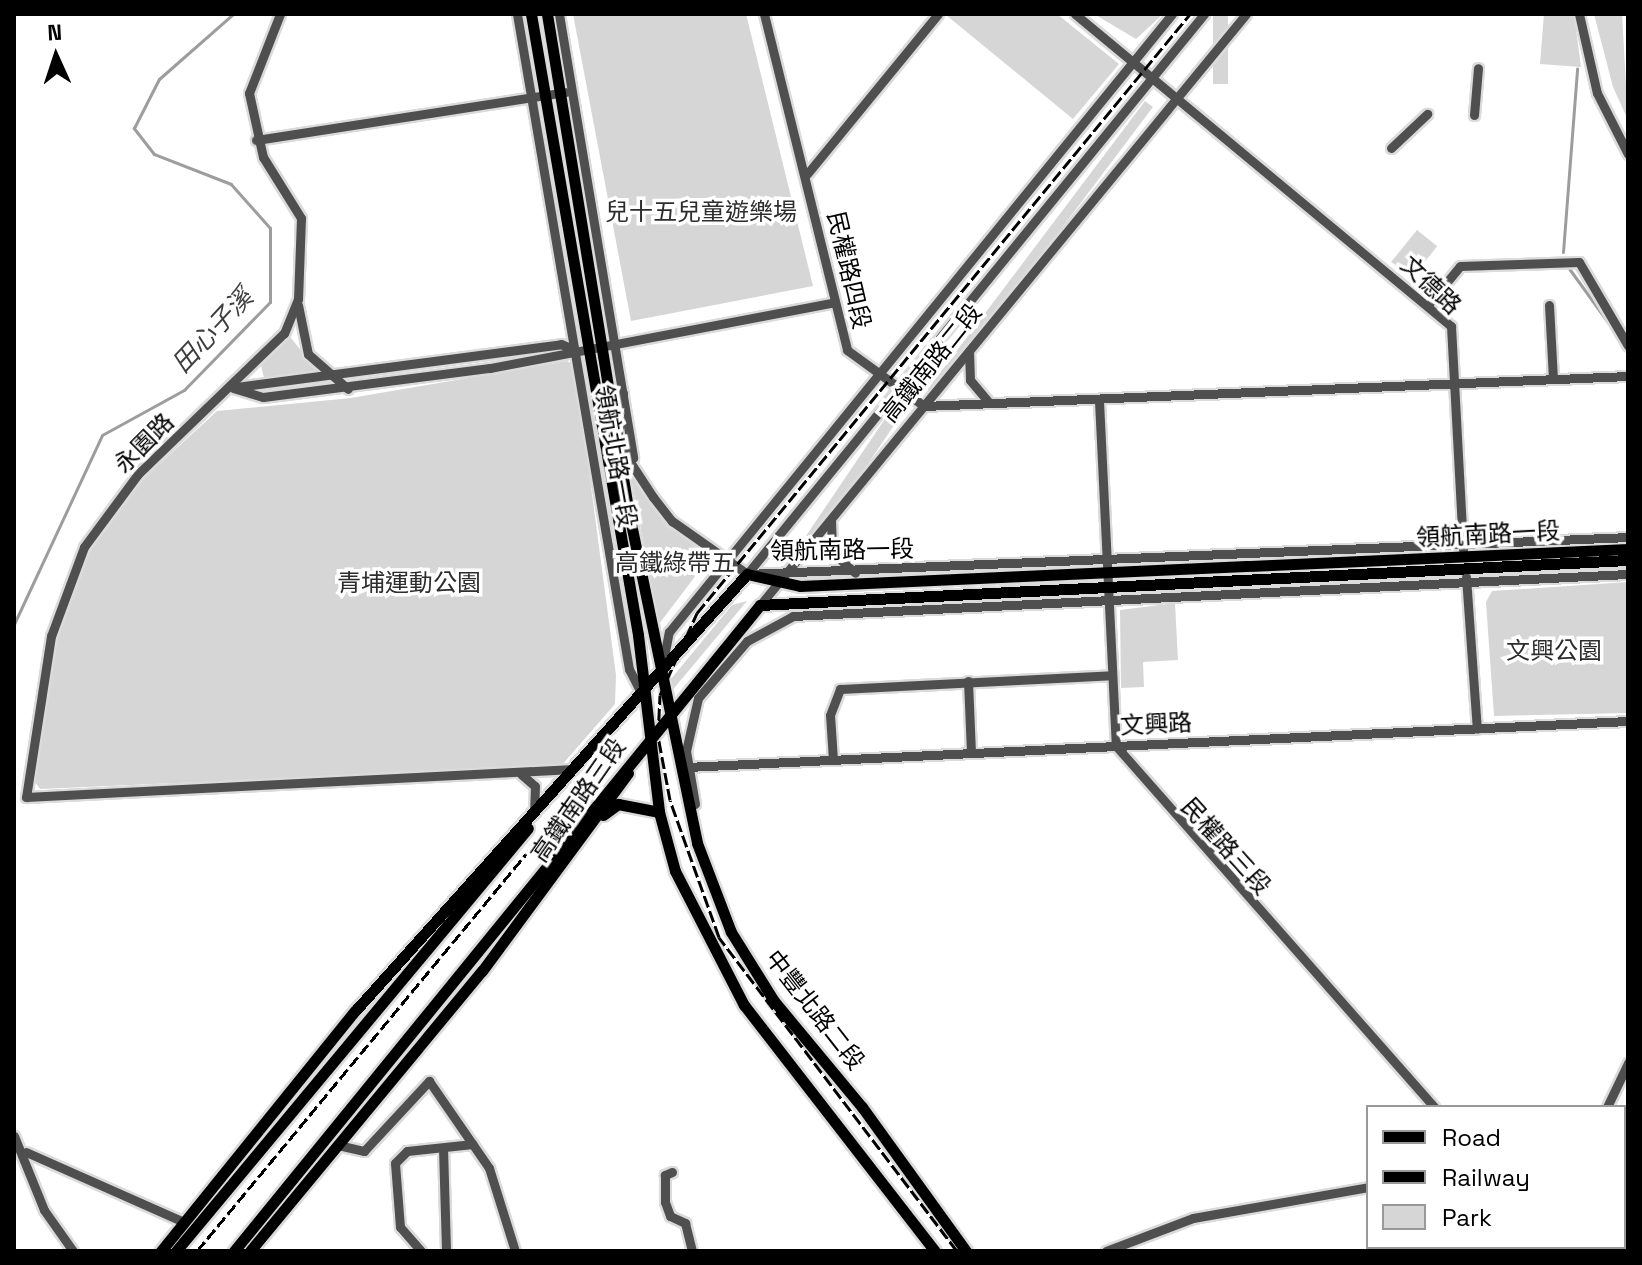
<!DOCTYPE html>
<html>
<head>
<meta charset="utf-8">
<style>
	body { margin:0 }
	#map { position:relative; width:1642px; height:1265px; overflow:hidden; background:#fff; font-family:"Space Grotesk","Noto Sans TC",sans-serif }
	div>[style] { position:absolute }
	.green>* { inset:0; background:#d6d6d6; transform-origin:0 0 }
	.stream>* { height:3px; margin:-1.5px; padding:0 1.5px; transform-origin:1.5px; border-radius:1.5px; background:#9d9d9d }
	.roads { filter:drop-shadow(2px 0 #dbdbdb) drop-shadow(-2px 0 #dbdbdb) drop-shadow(0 2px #dbdbdb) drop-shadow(0 -2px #dbdbdb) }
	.minor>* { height:9px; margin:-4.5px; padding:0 4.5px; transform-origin:4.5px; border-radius:4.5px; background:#4f4f4f }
	.major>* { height:11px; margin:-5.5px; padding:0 5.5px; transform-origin:5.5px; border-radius:5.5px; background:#000 }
	.rail>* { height:3px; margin-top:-1.5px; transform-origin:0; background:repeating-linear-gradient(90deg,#000 0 12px,transparent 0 16px) }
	span { translate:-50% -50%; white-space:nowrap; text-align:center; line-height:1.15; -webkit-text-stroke:7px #fff; paint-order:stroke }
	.park-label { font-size:24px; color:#2d2d2d }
	.street-label { font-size:24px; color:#000 }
	.water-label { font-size:26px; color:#3e3e3e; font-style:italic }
	.frame { position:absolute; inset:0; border:16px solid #000; pointer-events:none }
	.legend { position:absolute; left:1366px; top:1105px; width:260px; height:144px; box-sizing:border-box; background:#fff; border:2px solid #999; margin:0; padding:10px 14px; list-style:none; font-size:24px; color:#000 }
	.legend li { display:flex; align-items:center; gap:16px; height:40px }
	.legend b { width:40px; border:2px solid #999 }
	.north { position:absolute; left:16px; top:16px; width:80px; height:80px; -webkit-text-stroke:6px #fff; paint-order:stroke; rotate:357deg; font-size:22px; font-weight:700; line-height:32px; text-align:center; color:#000 }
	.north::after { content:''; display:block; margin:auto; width:28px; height:36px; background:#000; clip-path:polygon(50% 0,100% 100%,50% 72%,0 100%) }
</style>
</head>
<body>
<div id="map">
	<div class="green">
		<div style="clip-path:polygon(573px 14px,746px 14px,813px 286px,631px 321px)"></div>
		<div style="clip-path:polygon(1057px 14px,1119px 64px,1073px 119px,946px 15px)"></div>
		<div style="clip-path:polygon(1094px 14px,1163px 14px,1136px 39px)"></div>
		<div style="left:1213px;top:14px;width:15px;height:70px"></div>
		<div style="clip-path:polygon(1544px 14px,1574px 14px,1581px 67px,1540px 64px)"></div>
		<div style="clip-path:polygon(1594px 14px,1622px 14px,1628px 120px,1613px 87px)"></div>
		<div style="left:1145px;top:101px;width:10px;height:361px;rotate:37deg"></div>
		<div style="left:1417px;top:230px;width:26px;height:41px;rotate:39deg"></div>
		<div style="clip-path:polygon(288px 334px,317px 371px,264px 378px,261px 366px)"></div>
		<div style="clip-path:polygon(567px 361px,575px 366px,616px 675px,615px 704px,561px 766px,40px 789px,35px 782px,57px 639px,94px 541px,141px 481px,217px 411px,351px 398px)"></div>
		<div style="left:895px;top:404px;width:11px;height:196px;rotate:34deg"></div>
		<div style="clip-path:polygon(627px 457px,673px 527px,709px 558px,659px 624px)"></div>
		<div style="clip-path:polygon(1628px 582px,1628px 713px,1494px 716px,1486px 602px,1492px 591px)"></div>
		<div style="clip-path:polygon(747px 601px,670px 693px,666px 685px,732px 605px)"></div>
		<div style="clip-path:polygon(1175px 603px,1178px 660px,1143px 662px,1144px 687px,1121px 688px,1120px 610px)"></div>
	</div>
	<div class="stream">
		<div style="left:1563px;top:252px;width:184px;rotate:-85.6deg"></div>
		<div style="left:1568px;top:267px;width:84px;rotate:54.2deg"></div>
		<div style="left:14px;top:624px;width:208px;rotate:-65deg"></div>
		<div style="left:102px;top:435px;width:94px;rotate:-28.8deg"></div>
		<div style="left:184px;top:390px;width:123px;rotate:-45.7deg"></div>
		<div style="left:270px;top:302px;width:74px;rotate:-90deg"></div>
		<div style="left:270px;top:228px;width:59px;rotate:-131.6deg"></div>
		<div style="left:231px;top:184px;width:83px;rotate:-158.7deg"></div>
		<div style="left:154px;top:154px;width:33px;rotate:-128deg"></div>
		<div style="left:134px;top:128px;width:55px;rotate:-63deg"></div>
		<div style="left:159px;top:79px;width:98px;rotate:-41.3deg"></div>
	</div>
	<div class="roads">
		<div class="minor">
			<div style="left:280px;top:14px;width:85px;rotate:111.4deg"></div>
			<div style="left:249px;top:93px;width:66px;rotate:77.7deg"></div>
			<div style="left:263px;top:157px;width:72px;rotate:58.1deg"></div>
			<div style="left:301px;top:218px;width:81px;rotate:92.1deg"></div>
			<div style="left:298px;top:299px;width:37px;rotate:112deg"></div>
			<div style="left:284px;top:333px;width:203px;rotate:136deg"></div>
			<div style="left:138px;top:474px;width:91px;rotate:126.5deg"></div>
			<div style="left:84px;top:547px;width:95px;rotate:110.3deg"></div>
			<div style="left:51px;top:636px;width:163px;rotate:98.8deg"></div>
			<div style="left:26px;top:797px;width:548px;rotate:-2.93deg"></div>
			<div style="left:517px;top:14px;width:665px;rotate:80.3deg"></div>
			<div style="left:629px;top:669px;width:29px;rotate:63deg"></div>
			<div style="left:559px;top:14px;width:450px;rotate:80.5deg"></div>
			<div style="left:764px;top:14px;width:346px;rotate:76.1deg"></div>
			<div style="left:847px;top:350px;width:95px;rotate:36deg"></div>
			<div style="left:924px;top:406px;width:705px;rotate:-2.44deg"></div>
			<div style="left:1075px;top:14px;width:489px;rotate:39.7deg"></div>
			<div style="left:1451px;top:326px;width:224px;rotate:86.9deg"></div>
			<div style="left:1579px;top:14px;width:81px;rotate:77.2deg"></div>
			<div style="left:1597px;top:93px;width:68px;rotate:63.1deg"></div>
			<div style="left:1474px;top:115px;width:47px;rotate:-85.1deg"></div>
			<div style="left:256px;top:140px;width:313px;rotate:-8.8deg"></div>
			<div style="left:1391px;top:148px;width:50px;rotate:-43.4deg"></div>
			<div style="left:807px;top:174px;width:207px;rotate:-50.7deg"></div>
			<div style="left:298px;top:305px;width:50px;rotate:78.5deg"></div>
			<div style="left:308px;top:354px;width:53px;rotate:41.2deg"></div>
			<div style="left:1428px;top:305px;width:50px;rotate:-50.6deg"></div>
			<div style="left:1460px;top:266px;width:119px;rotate:-1.9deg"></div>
			<div style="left:1579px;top:262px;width:97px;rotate:59.7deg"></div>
			<div style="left:1549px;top:305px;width:74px;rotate:86.9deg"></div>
			<div style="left:969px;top:351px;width:29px;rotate:88deg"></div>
			<div style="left:970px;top:380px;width:30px;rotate:50deg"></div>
			<div style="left:236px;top:387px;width:328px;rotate:-7.5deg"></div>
			<div style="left:561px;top:344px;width:15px;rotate:23deg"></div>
			<div style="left:233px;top:388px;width:31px;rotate:17deg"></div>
			<div style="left:263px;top:397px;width:229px;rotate:-7.3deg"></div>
			<div style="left:490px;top:368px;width:351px;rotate:-10.8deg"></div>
			<div style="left:623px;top:393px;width:49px;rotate:97deg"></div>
			<div style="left:617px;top:442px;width:66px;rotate:56.8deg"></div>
			<div style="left:653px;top:497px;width:31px;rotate:52deg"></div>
			<div style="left:672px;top:521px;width:92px;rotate:35.2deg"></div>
			<div style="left:747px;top:574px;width:882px;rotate:-2.4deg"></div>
			<div style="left:1099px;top:401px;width:345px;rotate:87.2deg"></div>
			<div style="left:1116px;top:746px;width:481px;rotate:48.6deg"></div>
			<div style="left:831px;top:520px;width:32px;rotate:88deg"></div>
			<div style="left:832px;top:552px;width:31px;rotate:42deg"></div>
			<div style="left:747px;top:574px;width:723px;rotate:-50.78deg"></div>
			<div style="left:1466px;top:577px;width:152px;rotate:85.9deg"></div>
			<div style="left:760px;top:605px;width:765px;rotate:-50.57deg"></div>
			<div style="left:662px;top:667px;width:36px;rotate:-79deg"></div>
			<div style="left:669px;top:632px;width:797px;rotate:-50.86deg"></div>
			<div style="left:968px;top:681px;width:71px;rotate:87.6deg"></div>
			<div style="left:833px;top:760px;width:45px;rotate:-93.8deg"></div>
			<div style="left:830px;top:715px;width:28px;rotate:-69deg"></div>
			<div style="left:840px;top:689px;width:272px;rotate:-2.9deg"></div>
			<div style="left:687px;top:767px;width:942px;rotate:-2.8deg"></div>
			<div style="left:521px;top:774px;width:18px;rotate:41deg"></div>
			<div style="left:535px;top:786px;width:25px;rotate:92deg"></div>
			<div style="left:695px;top:804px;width:54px;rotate:-99.6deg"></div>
			<div style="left:686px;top:751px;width:54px;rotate:-77.2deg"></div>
			<div style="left:698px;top:698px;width:75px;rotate:-49.3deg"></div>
			<div style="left:747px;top:641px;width:52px;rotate:-28.5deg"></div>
			<div style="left:793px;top:616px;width:836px;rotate:-2.88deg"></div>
			<div style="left:1607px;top:1107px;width:49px;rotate:-64.5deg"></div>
			<div style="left:14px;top:1136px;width:80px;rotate:67.9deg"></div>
			<div style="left:44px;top:1210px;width:50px;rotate:54.7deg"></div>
			<div style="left:338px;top:1145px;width:27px;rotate:13deg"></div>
			<div style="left:364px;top:1151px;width:96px;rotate:-47.1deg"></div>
			<div style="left:429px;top:1081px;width:106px;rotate:55.4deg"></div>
			<div style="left:489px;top:1168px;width:87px;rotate:72.6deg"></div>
			<div style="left:443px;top:1148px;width:103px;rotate:88.3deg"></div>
			<div style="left:26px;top:1152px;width:173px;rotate:23.9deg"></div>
			<div style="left:672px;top:1172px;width:8px;rotate:157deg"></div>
			<div style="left:665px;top:1175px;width:27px;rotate:90deg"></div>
			<div style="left:665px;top:1202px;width:15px;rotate:70deg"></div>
			<div style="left:670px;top:1216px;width:17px;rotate:25deg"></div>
			<div style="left:685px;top:1223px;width:29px;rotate:76deg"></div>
			<div style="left:1560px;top:1247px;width:6px;rotate:45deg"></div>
			<div style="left:421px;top:1251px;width:32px;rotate:-131deg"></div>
			<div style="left:400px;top:1227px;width:64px;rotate:-94.5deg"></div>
			<div style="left:395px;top:1163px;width:17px;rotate:-45deg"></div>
			<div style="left:407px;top:1151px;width:66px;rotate:-6.1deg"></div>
			<div style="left:1106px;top:1251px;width:93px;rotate:-20.8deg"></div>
			<div style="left:1193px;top:1218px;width:178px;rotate:-10deg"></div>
		</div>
		<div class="major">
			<div style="left:531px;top:14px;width:630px;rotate:80.22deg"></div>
			<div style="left:638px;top:635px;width:178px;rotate:83.2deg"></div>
			<div style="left:659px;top:812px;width:61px;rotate:74.8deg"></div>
			<div style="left:675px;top:871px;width:151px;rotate:62.8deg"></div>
			<div style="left:744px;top:1005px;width:311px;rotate:52.2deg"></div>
			<div style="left:547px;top:14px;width:507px;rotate:80.69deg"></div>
			<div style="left:629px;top:514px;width:336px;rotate:78.3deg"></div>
			<div style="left:697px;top:843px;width:95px;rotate:69.1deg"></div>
			<div style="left:731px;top:932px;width:81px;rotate:58.1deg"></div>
			<div style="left:774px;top:1001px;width:138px;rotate:50.3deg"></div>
			<div style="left:862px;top:1107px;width:178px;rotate:54.2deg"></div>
			<div style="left:603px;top:815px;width:19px;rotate:-36deg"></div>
			<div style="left:618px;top:804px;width:42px;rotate:11deg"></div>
			<div style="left:161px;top:1251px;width:309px;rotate:-51.1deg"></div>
			<div style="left:355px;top:1011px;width:587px;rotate:-48.11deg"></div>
			<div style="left:747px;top:574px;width:54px;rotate:12.8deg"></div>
			<div style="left:800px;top:586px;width:829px;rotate:-2.56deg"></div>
			<div style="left:176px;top:1251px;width:550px;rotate:-50.23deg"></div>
			<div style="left:234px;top:1251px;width:833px;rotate:-50.85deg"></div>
			<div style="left:760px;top:605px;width:869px;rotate:-2.97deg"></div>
			<div style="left:250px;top:1251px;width:364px;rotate:-50.4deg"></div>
			<div style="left:482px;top:971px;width:246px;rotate:-53.6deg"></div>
		</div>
	</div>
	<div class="rail">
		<div style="left:197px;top:1251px;width:555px;rotate:-50.34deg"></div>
		<div style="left:957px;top:1251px;width:394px;rotate:-127.2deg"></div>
		<div style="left:719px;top:937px;width:145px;rotate:-109.7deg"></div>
		<div style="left:670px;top:800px;width:65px;rotate:-100.6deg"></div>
		<div style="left:658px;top:736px;width:41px;rotate:-87.2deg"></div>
		<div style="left:660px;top:695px;width:90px;rotate:-65.7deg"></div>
		<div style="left:697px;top:613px;width:776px;rotate:-50.54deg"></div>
	</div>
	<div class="park-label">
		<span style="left:701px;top:212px">兒十五兒童遊樂場</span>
		<span style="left:675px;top:563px">高鐵綠帶五</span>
		<span style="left:409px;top:583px">青埔運動公園</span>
		<span style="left:1554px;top:651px">文興公園</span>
	</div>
	<div class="street-label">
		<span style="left:849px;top:270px;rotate:77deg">民權路四段</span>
		<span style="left:1431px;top:285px;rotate:43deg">文德路</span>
		<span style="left:931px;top:363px;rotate:-51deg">高鐵南路二段</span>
		<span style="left:144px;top:443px;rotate:-45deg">永園路</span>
		<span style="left:616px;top:456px;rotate:80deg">領航北路一段</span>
		<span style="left:1488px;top:534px;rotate:-3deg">領航南路一段</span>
		<span style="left:842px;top:550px;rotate:-1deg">領航南路一段</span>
		<span style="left:1156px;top:724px;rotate:-3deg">文興路</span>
		<span style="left:578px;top:800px;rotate:-55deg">高鐵南路三段</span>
		<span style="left:1226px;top:846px;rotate:48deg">民權路三段</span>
		<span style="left:815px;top:1010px;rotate:52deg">中豐北路二段</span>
	</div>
	<div class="water-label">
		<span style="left:213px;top:331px;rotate:-47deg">田心子溪</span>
	</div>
	<div class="frame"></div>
	<ul class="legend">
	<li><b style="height:10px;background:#000"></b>Road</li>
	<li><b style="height:10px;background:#000"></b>Railway</li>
	<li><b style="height:22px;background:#d6d6d6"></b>Park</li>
	</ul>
	<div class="north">N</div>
</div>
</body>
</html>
